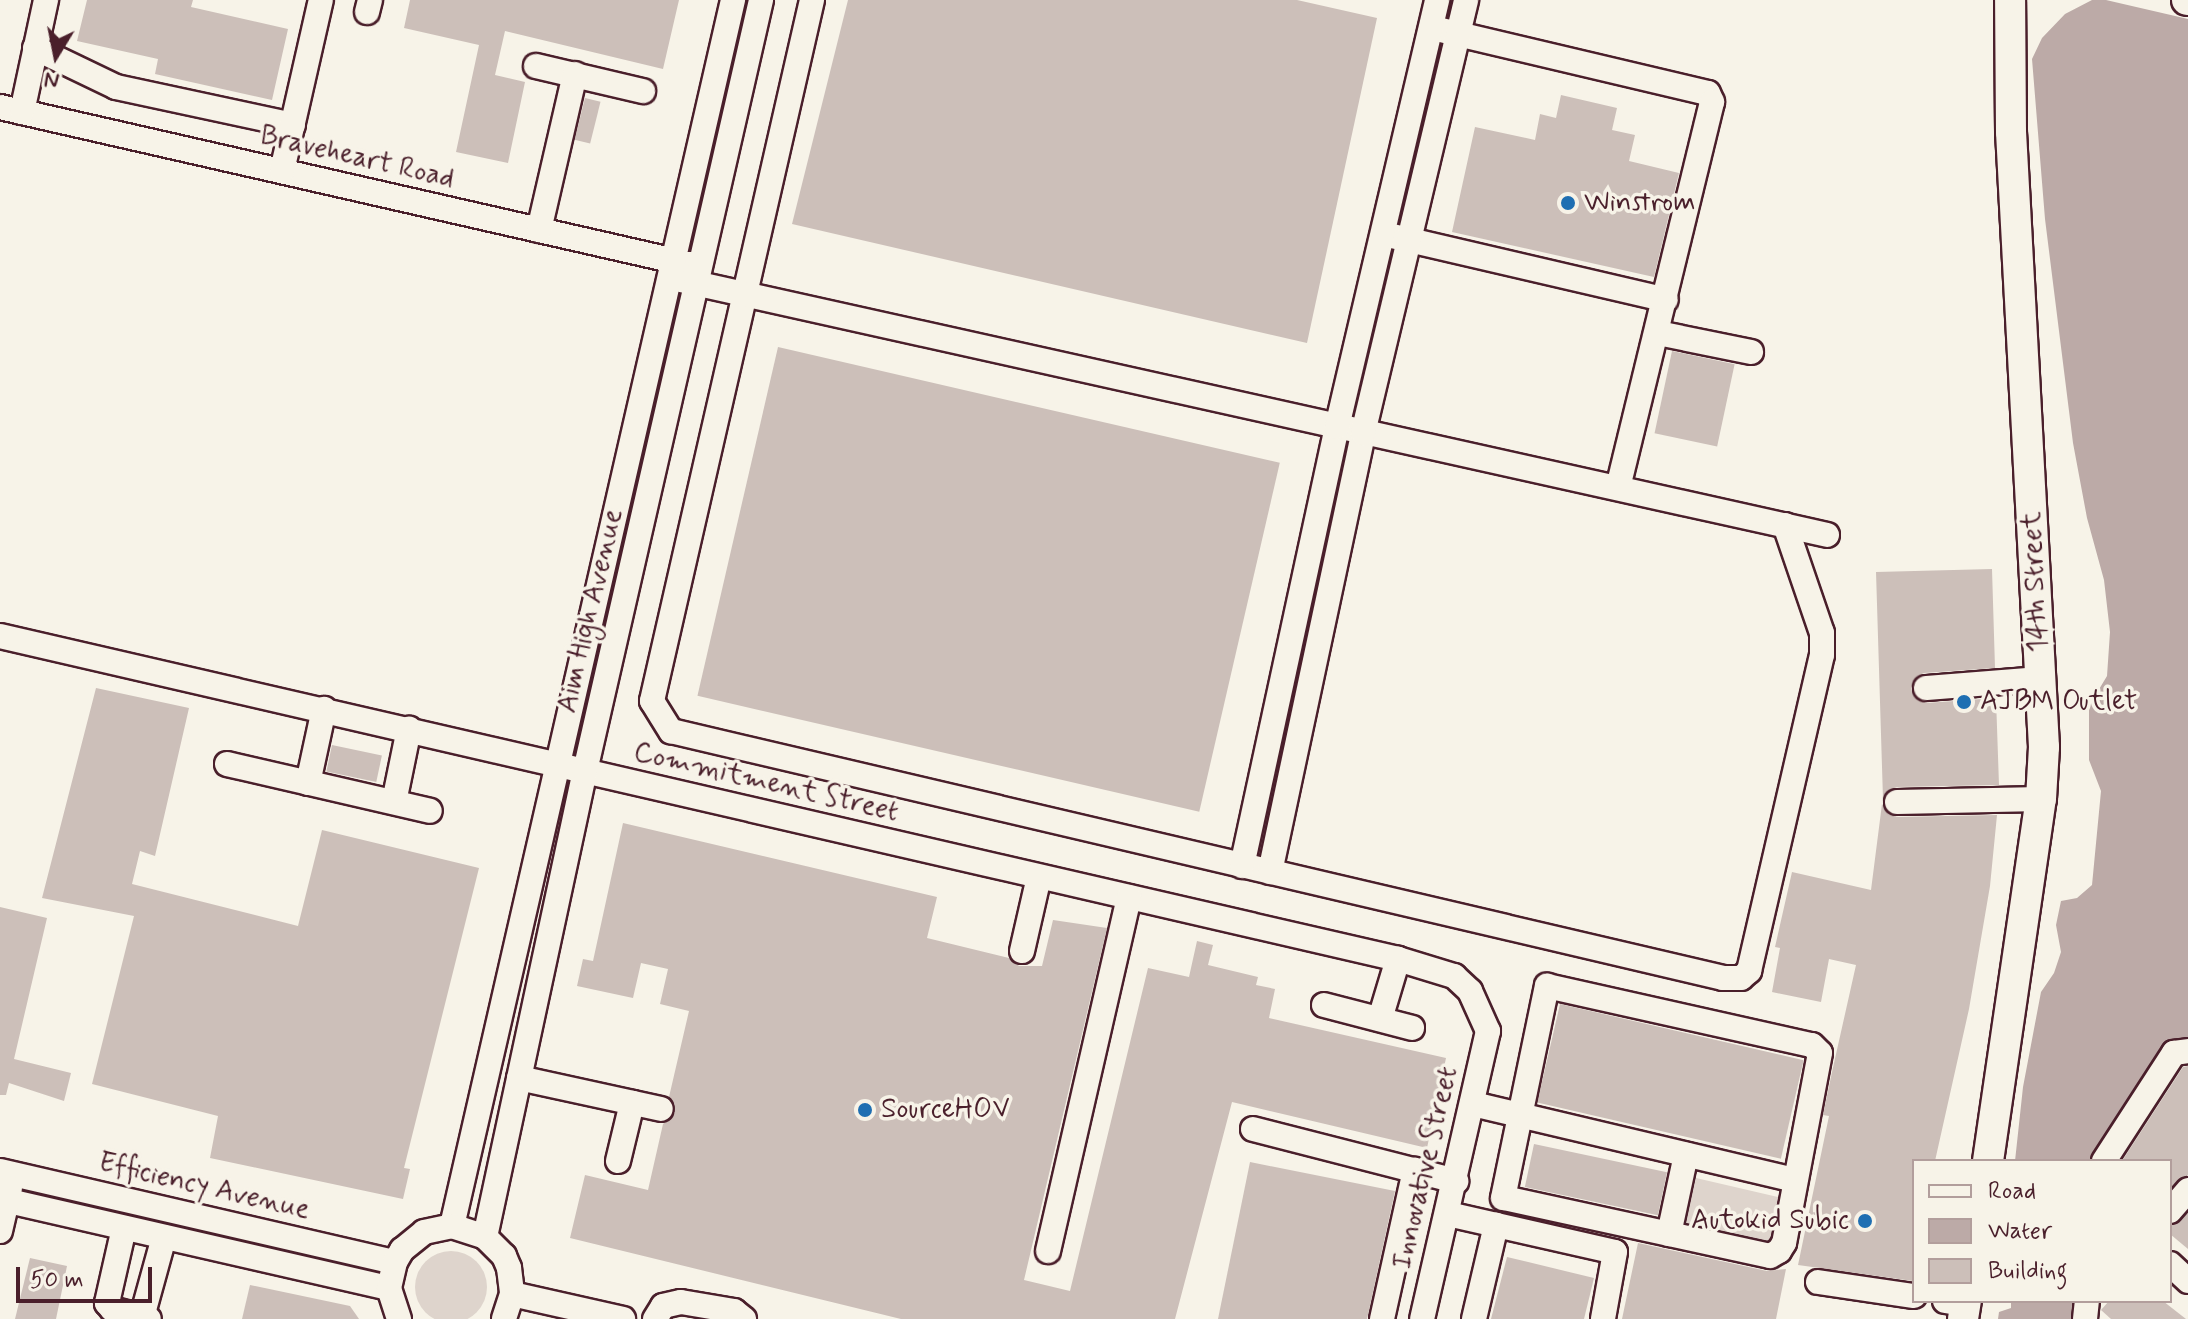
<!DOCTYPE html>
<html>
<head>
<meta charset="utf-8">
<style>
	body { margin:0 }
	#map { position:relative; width:2188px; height:1319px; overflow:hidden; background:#f7f3e8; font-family:Mynerve,sans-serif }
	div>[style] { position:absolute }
	.green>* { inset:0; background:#ded4cc; transform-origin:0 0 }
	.round { border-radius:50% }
	.water>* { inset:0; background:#bcaaa7 }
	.pier>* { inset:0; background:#f7f3e8 }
	.building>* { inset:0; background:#ccbfb9; transform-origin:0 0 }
	.roads { filter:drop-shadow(2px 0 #4a1f2b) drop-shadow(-2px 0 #4a1f2b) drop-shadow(0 2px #4a1f2b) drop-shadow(0 -2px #4a1f2b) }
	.minor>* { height:24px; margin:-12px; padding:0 12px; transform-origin:12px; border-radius:12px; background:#f7f3e8 }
	.major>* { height:30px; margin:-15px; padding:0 15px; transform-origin:15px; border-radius:15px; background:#f7f3e8 }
	.dots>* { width:22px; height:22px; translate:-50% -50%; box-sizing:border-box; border:4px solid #f7f3e8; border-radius:50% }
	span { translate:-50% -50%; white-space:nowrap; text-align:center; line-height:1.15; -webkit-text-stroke:7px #f7f3e8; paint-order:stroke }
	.street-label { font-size:28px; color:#4a1f2b }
	.poi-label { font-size:28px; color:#4a1f2b }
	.left { translate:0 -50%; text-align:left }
	.right { translate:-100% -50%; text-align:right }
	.legend { position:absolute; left:1912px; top:1159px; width:260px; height:144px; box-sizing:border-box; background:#f7f3e8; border:2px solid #b29e9c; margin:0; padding:10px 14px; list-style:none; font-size:24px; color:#4a1f2b }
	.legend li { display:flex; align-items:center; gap:16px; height:40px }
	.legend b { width:40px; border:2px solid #b29e9c }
	.north { position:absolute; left:16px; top:16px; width:80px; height:80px; -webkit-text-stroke:6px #f7f3e8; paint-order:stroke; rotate:190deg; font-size:22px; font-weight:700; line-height:32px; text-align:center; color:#4a1f2b }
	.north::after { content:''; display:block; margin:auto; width:28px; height:36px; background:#4a1f2b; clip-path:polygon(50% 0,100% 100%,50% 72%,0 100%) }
	.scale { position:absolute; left:16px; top:1267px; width:136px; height:36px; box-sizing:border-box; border:4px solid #4a1f2b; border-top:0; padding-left:10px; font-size:24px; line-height:28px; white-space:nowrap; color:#4a1f2b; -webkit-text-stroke:6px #f7f3e8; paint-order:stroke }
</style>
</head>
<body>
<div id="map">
	<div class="green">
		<div style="left:1696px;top:1178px;width:87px;height:47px;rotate:13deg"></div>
		<div class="round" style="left:415px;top:1251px;width:72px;height:72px"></div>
	</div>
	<div class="water">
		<div style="clip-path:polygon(2092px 0,2188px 0,2188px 1046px,2105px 1161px,2015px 1161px,2023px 1087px,2041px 992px,2054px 973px,2061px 952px,2056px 925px,2061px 901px,2077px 898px,2092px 885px,2101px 791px,2089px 760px,2089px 706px,2107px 676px,2110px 632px,2104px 580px,2087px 518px,2073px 443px,2045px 219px,2032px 59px,2042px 38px,2065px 14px)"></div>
		<div style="clip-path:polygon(2011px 1301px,2080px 1301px,2078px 1319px,1998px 1319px,1999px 1312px,2011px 1308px)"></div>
	</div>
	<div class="pier">
		<div style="clip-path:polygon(2106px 0,2188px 0,2188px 19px)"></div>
	</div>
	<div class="building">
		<div style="clip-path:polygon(87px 0,193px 0,191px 7px,288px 29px,272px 100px,155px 74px,158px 59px,77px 41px)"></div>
		<div style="clip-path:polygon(410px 0,679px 0,663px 69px,505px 31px,495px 75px,525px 82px,508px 163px,456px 152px,479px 45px,404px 28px)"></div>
		<div style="clip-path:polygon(848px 0,1297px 0,1377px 18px,1307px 343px,792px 224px)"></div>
		<div style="clip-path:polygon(1561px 95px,1617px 108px,1612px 130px,1635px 135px,1629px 161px,1679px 173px,1654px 277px,1452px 232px,1475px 127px,1535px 140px,1540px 114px,1556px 118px)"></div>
		<div style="left:585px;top:98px;width:16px;height:43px;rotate:14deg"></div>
		<div style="left:778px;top:347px;width:515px;height:358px;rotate:13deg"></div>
		<div style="left:1672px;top:351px;width:64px;height:84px;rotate:12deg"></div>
		<div style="clip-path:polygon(1992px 569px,1995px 668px,1924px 673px,1917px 676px,1911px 688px,1914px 697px,1926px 703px,1996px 698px,1999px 785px,1897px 787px,1889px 790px,1883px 799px,1876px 572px)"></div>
		<div style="clip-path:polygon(96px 688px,189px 708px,155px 856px,140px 851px,132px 884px,298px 926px,322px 830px,479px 868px,404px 1168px,410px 1169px,403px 1199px,210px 1158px,218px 1116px,92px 1084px,134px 916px,42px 898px)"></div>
		<div style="left:332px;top:745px;width:51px;height:27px;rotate:12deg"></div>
		<div style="clip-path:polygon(1882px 804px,1889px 815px,1897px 817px,1997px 815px,1990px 886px,1969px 1009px,1935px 1161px,1914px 1161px,1913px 1281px,1798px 1265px,1829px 1116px,1823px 1115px,1832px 1072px,1856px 965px,1829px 959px,1821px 1002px,1772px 992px,1780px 948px,1775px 947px,1792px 872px,1871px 890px)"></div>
		<div style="clip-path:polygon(623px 823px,937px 897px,927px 938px,1009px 958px,1019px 966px,1042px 966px,1053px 920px,1107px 928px,1024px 1280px,1070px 1291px,1148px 968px,1189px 977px,1197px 941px,1213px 945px,1208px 965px,1258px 977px,1256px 985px,1275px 989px,1269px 1018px,1446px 1058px,1427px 1148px,1232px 1102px,1175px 1319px,901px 1319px,570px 1238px,585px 1175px,648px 1190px,663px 1124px,675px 1113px,675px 1104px,669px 1097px,689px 1011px,660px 1004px,668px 969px,641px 963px,633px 998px,577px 986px,583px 959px,593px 961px)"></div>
		<div style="clip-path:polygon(0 907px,47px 918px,14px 1059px,71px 1073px,64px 1101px,9px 1083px,6px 1095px,0 1095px)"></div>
		<div style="left:1560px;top:1004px;width:250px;height:101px;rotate:13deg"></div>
		<div style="clip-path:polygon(2188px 1066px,2188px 1175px,2170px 1188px,2170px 1161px,2122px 1161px,2183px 1067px)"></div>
		<div style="left:1534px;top:1144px;width:136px;height:44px;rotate:12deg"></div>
		<div style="clip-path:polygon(1250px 1162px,1395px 1191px,1367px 1319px,1218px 1319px)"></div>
		<div style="clip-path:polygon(2188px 1213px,2188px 1249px,2170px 1234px,2170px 1226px)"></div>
		<div style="clip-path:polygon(1638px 1243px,1767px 1271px,1786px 1269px,1776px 1319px,1622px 1319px)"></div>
		<div style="clip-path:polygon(1507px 1257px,1594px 1278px,1584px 1319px,1491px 1319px)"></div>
		<div style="clip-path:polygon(30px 1258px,67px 1266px,56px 1319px,15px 1319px)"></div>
		<div style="clip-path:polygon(250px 1285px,350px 1306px,359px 1319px,242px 1319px)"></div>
		<div style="clip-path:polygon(2109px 1301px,2163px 1301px,2186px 1319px,2111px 1319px,2101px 1310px)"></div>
	</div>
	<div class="roads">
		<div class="minor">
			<div style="left:812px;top:0;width:719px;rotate:102.86deg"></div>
			<div style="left:652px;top:701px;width:36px;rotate:58deg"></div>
			<div style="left:671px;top:731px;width:1081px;rotate:13.21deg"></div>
			<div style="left:1723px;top:978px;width:18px"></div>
			<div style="left:1741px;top:978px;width:11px;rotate:-41deg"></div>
			<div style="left:1749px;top:971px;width:324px;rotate:-77deg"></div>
			<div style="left:1822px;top:655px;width:22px;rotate:-90deg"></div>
			<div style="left:1822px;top:633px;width:114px;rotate:-108.9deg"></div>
			<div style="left:367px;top:12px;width:12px;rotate:-76deg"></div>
			<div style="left:1441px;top:30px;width:274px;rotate:13.3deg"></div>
			<div style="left:1708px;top:93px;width:10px;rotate:66deg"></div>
			<div style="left:1712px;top:102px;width:397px;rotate:103.7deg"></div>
			<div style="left:35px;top:48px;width:90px;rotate:25.7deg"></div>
			<div style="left:116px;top:87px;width:181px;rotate:12.1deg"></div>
			<div style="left:536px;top:66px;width:110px;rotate:13.2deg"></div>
			<div style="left:0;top:107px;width:706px;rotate:12.85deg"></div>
			<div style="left:22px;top:112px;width:115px;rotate:-77.9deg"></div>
			<div style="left:282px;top:171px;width:175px;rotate:-77.2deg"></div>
			<div style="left:539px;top:230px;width:160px;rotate:-77deg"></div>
			<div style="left:1392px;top:236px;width:281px;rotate:13.1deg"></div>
			<div style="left:681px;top:280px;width:1174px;rotate:12.54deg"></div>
			<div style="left:1658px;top:333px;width:95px;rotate:11.5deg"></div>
			<div style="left:0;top:636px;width:1435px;rotate:13.01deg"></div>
			<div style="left:1398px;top:959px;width:59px;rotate:16.9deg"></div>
			<div style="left:1454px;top:976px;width:22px;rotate:43deg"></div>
			<div style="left:1470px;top:991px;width:44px;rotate:65.8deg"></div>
			<div style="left:1488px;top:1031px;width:295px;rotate:102.9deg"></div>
			<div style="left:1926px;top:688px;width:115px;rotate:-4.5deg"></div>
			<div style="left:227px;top:764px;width:208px;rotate:13deg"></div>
			<div style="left:308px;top:783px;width:76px;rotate:-77.8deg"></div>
			<div style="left:394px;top:802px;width:75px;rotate:-78.4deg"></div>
			<div style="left:1897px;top:802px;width:144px;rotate:-1.2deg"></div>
			<div style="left:1242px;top:866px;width:449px;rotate:-77.8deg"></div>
			<div style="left:1337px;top:427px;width:439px;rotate:-76.8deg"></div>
			<div style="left:1270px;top:872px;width:449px;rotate:-78deg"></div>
			<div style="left:1363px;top:433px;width:445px;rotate:-76.6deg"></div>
			<div style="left:1022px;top:951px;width:76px;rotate:-77.1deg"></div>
			<div style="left:1547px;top:986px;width:271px;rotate:12.6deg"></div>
			<div style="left:1812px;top:1045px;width:11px;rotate:45deg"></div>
			<div style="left:1820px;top:1053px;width:193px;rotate:100.7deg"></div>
			<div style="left:1784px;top:1243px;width:9px;rotate:122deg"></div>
			<div style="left:1779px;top:1251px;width:10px;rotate:151deg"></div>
			<div style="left:1770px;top:1256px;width:273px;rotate:-167.7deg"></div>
			<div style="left:1503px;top:1198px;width:217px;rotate:-78.3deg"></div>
			<div style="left:1324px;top:1005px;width:91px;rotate:14.6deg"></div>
			<div style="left:1380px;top:1019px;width:63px;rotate:-73.3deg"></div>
			<div style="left:519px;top:1078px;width:145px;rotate:12.3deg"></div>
			<div style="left:1473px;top:1104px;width:331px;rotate:13.3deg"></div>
			<div style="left:1253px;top:1129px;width:210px;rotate:14.4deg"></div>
			<div style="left:618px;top:1161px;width:60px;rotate:-76.4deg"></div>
			<div style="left:2104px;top:1161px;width:129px;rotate:-57.1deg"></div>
			<div style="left:2174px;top:1053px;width:14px;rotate:-8deg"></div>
			<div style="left:0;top:1171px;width:405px;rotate:13deg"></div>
			<div style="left:0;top:1199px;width:399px;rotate:12.9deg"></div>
			<div style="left:2170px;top:1211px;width:28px;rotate:-49deg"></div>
			<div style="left:1448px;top:1214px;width:171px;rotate:12.8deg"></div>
			<div style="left:1615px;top:1252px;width:68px;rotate:100.2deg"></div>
			<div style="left:452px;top:1226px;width:1258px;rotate:-77.09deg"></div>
			<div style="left:124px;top:1228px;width:77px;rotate:102.8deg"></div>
			<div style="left:107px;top:1303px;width:8px;rotate:50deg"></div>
			<div style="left:112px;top:1309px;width:38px;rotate:15deg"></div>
			<div style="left:0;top:1231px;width:44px;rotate:-76.9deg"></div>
			<div style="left:1669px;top:1234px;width:81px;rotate:-77.9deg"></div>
			<div style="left:485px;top:1237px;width:477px;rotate:-77.9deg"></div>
			<div style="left:585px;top:771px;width:791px;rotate:-77.14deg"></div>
			<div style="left:1048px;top:1251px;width:363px;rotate:-77.1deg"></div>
			<div style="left:2170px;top:1264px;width:25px;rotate:43deg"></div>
			<div style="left:1818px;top:1282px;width:97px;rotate:8.3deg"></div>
			<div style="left:512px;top:1294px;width:114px;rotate:12.7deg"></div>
			<div style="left:1945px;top:1301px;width:20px;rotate:9deg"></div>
			<div style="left:142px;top:1317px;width:83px;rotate:-74.6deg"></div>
			<div style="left:399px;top:1319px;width:33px;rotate:-108deg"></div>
			<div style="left:389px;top:1288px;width:27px;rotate:-77deg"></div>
			<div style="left:395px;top:1262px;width:14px;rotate:-60deg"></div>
			<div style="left:402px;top:1250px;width:28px;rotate:-39deg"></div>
			<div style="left:424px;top:1232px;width:29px;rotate:-12deg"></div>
			<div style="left:452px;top:1226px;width:35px;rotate:18deg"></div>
			<div style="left:485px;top:1237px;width:27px;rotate:45deg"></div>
			<div style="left:504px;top:1256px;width:13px;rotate:67deg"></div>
			<div style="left:509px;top:1268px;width:26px;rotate:83deg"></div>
			<div style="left:512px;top:1294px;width:26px;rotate:108deg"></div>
			<div style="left:655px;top:1319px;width:15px;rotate:-58deg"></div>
			<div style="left:663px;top:1306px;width:18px;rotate:-13deg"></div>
			<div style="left:681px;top:1302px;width:54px;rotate:9.6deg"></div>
			<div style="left:734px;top:1311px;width:13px;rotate:39deg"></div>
			<div style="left:1382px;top:1319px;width:153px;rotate:-77.5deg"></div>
			<div style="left:1474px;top:1319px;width:97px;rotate:-76.8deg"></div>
			<div style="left:2085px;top:1319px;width:18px;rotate:-84deg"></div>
		</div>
		<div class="major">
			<div style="left:2187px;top:0;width:1px"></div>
			<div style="left:1988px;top:1161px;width:366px;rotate:-81.7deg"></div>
			<div style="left:2041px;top:799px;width:52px;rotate:-86.7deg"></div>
			<div style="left:2044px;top:747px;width:616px;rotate:-93.07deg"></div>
			<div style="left:2011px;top:132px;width:132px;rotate:-90.4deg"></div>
			<div style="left:1963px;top:1319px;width:18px;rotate:-81deg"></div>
		</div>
	</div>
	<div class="dots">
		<div style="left:1568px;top:203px;background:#1f6fb2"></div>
		<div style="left:1964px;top:702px;background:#1f6fb2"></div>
		<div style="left:865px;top:1110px;background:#1f6fb2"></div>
		<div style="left:1865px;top:1221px;background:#1f6fb2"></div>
	</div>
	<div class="street-label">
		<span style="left:357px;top:158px;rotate:13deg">Braveheart Road</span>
		<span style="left:2036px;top:582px;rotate:-93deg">14th Street</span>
		<span style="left:591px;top:611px;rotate:-77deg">Aim High Avenue</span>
		<span style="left:766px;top:783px;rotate:13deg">Commitment Street</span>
		<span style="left:1426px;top:1168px;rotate:-77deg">Innovative Street</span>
		<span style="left:204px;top:1187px;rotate:13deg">Efficiency Avenue</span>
	</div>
	<div class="poi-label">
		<span class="left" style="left:1584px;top:203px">Winstrom</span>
		<span class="left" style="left:1980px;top:702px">AJBM Outlet</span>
		<span class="left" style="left:881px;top:1110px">SourceHOV</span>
		<span class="right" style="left:1849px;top:1221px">Autokid Subic</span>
	</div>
	<ul class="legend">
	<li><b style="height:10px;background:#f7f3e8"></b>Road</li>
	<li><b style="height:22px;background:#bcaaa7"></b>Water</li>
	<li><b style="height:22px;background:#ccbfb9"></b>Building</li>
	</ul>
	<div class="north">N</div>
	<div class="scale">50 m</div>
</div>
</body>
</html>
